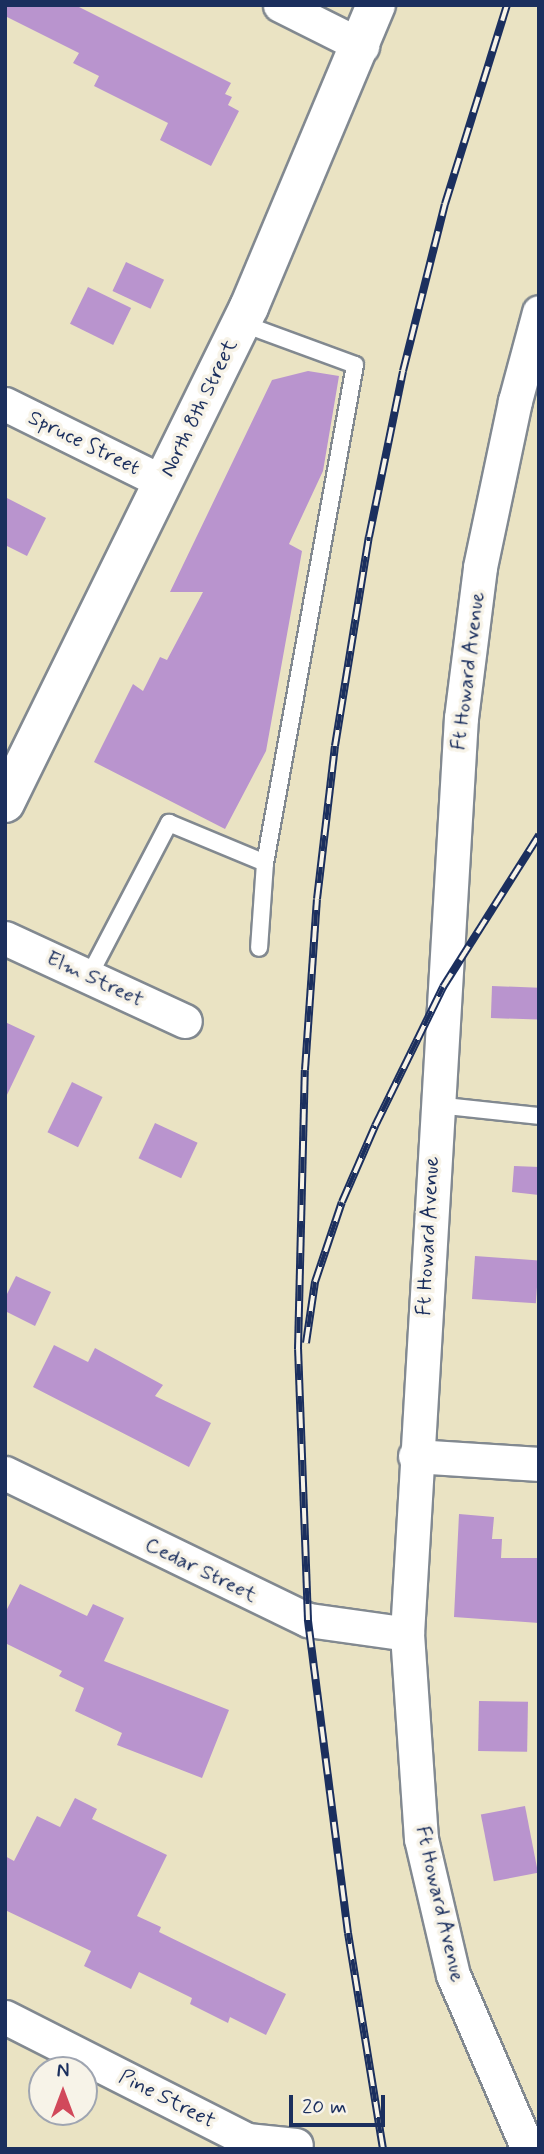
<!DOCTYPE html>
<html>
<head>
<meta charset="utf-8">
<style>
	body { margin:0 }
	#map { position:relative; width:544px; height:2154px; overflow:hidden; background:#eae3c3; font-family:Mynerve,sans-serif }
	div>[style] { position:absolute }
	.building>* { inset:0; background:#b994ce; transform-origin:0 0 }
	.roads { filter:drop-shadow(2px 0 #828990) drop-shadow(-2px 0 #828990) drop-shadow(0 2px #828990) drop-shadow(0 -2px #828990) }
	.service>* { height:16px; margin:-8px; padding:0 8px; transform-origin:8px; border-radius:8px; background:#fff }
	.minor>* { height:33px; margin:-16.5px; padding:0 16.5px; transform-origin:16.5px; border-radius:16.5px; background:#fff }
	.secondary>* { height:38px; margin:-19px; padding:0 19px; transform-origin:19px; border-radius:19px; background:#fff }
	.rail>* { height:8px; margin-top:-4px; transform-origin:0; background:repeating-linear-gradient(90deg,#f7f3e8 0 16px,#1b2f5e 0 32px); box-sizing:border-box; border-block:2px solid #1b2f5e }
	span { translate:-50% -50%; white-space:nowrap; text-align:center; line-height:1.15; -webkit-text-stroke:7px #f7f3e8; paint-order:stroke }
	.street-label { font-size:21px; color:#1b2f5e }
	.frame { position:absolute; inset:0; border:7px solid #1b2f5e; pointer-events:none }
	.north { position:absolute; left:28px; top:2056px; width:70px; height:70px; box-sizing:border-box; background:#f7f3e8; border:2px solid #9fa5b1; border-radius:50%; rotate:0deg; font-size:19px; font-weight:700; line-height:28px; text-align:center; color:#1b2f5e }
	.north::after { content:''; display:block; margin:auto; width:24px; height:32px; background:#d1495b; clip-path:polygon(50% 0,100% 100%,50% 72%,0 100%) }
	.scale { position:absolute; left:289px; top:2095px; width:96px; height:32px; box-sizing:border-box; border:4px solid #1b2f5e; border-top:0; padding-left:9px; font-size:21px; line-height:24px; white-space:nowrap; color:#1b2f5e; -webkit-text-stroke:5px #f7f3e8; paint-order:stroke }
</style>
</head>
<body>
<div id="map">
	<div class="building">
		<div style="clip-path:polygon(5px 5px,75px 5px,231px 83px,225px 94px,232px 97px,228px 105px,239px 111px,211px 166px,160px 140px,168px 123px,94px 86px,99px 76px,73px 63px,79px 53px,5px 16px)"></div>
		<div style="left:126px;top:262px;width:42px;height:32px;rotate:25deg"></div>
		<div style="left:88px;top:287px;width:48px;height:41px;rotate:26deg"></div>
		<div style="clip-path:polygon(308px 371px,339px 376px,323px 471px,289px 544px,302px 551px,266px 751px,225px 829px,94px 762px,133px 684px,143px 691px,160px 657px,167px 660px,203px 592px,170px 592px,272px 380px)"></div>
		<div style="clip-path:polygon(5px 497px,46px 518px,27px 556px,5px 545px)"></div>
		<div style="left:492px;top:986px;width:47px;height:32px;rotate:2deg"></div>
		<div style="clip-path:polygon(5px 1022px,35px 1036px,5px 1099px)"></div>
		<div style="left:72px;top:1082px;width:34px;height:56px;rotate:26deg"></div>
		<div style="left:155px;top:1123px;width:47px;height:39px;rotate:25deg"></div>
		<div style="clip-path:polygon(514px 1166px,539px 1167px,539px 1195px,512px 1192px)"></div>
		<div style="left:475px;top:1256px;width:64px;height:43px;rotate:4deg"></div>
		<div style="clip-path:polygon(16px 1276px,51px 1292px,35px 1326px,5px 1311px,5px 1298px)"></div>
		<div style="clip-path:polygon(54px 1345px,88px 1362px,95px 1348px,163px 1385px,155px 1396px,211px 1423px,189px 1467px,33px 1387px)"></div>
		<div style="clip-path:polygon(459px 1514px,494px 1517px,492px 1539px,502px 1539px,501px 1558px,539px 1558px,539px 1623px,454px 1617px)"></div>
		<div style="clip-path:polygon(20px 1584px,87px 1616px,93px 1604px,124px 1618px,104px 1661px,229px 1710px,202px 1778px,117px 1745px,122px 1733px,75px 1711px,84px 1688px,59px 1676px,62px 1671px,5px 1643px,5px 1613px)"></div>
		<div style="left:479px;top:1701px;width:49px;height:50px;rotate:1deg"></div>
		<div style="clip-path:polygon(75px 1798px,97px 1809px,92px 1819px,167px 1855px,137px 1916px,161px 1927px,159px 1932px,286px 1994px,266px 2035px,230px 2017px,228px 2023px,190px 2004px,192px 1998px,139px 1972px,131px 1989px,84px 1966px,91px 1951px,5px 1910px,5px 1856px,14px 1861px,37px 1816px,60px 1827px)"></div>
		<div style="left:525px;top:1806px;width:68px;height:45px;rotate:79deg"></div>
	</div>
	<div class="roads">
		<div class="service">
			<div style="left:241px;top:323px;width:121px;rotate:20.2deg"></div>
			<div style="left:355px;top:365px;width:506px;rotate:100.24deg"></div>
			<div style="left:89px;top:976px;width:173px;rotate:-62.4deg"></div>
			<div style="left:169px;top:823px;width:104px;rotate:22.6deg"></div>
			<div style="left:265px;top:863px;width:85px;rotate:94deg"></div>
			<div style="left:436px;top:1105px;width:104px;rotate:6.1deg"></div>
		</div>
		<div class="minor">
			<div style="left:280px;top:5px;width:92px;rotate:26.6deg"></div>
			<div style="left:5px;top:404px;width:176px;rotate:26.3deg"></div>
			<div style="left:5px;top:938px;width:198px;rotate:24.8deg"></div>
			<div style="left:415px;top:1456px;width:124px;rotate:3.7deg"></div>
			<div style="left:5px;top:1473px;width:337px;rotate:25.9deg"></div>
			<div style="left:308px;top:1620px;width:100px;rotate:8deg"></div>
			<div style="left:5px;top:2017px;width:271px;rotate:26.9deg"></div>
			<div style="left:247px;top:2140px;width:49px;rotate:5.8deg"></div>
			<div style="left:528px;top:2149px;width:189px;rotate:-113.3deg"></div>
			<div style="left:453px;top:1975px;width:140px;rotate:-103.2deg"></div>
			<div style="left:421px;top:1839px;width:205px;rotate:-93.9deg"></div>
			<div style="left:407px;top:1634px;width:918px;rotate:-86.63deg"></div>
			<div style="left:461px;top:718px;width:152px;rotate:-82.8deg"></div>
			<div style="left:480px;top:567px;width:170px;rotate:-78.1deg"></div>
			<div style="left:515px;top:401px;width:92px;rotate:-74.9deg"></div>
		</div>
		<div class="secondary">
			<div style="left:5px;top:803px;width:553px;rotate:-63.81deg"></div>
			<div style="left:249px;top:307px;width:328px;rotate:-67.2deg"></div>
		</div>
	</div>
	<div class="rail">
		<div style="left:306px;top:1343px;width:62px;rotate:-81.6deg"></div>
		<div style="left:315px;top:1282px;width:84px;rotate:-71.4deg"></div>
		<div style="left:342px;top:1202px;width:83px;rotate:-66.5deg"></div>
		<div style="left:375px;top:1126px;width:155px;rotate:-63.9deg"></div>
		<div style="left:443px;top:987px;width:180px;rotate:-57.7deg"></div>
		<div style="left:383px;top:2149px;width:219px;rotate:-99.2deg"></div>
		<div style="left:348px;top:1933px;width:316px;rotate:-97.3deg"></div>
		<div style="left:308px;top:1620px;width:271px;rotate:-92.1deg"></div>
		<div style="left:298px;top:1349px;width:279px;rotate:-88.6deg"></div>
		<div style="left:305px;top:1070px;width:171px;rotate:-86deg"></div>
		<div style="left:317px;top:899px;width:154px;rotate:-83.3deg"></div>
		<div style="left:335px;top:746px;width:212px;rotate:-80.8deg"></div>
		<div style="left:369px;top:537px;width:169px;rotate:-78.4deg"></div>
		<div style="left:403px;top:371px;width:172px;rotate:-75.9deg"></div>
		<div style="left:445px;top:204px;width:208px;rotate:-72.7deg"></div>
	</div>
	<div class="street-label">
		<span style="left:199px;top:408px;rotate:-64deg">North 8th Street</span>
		<span style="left:84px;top:443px;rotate:26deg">Spruce Street</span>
		<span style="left:468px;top:671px;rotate:-83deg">Ft Howard Avenue</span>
		<span style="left:95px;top:979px;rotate:25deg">Elm Street</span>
		<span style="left:428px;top:1236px;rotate:-87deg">Ft Howard Avenue</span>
		<span style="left:201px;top:1570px;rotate:26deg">Cedar Street</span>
		<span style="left:440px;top:1904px;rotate:77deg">Ft Howard Avenue</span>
		<span style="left:167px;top:2099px;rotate:27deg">Pine Street</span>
	</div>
	<div class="frame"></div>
	<div class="north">N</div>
	<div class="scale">20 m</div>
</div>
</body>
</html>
